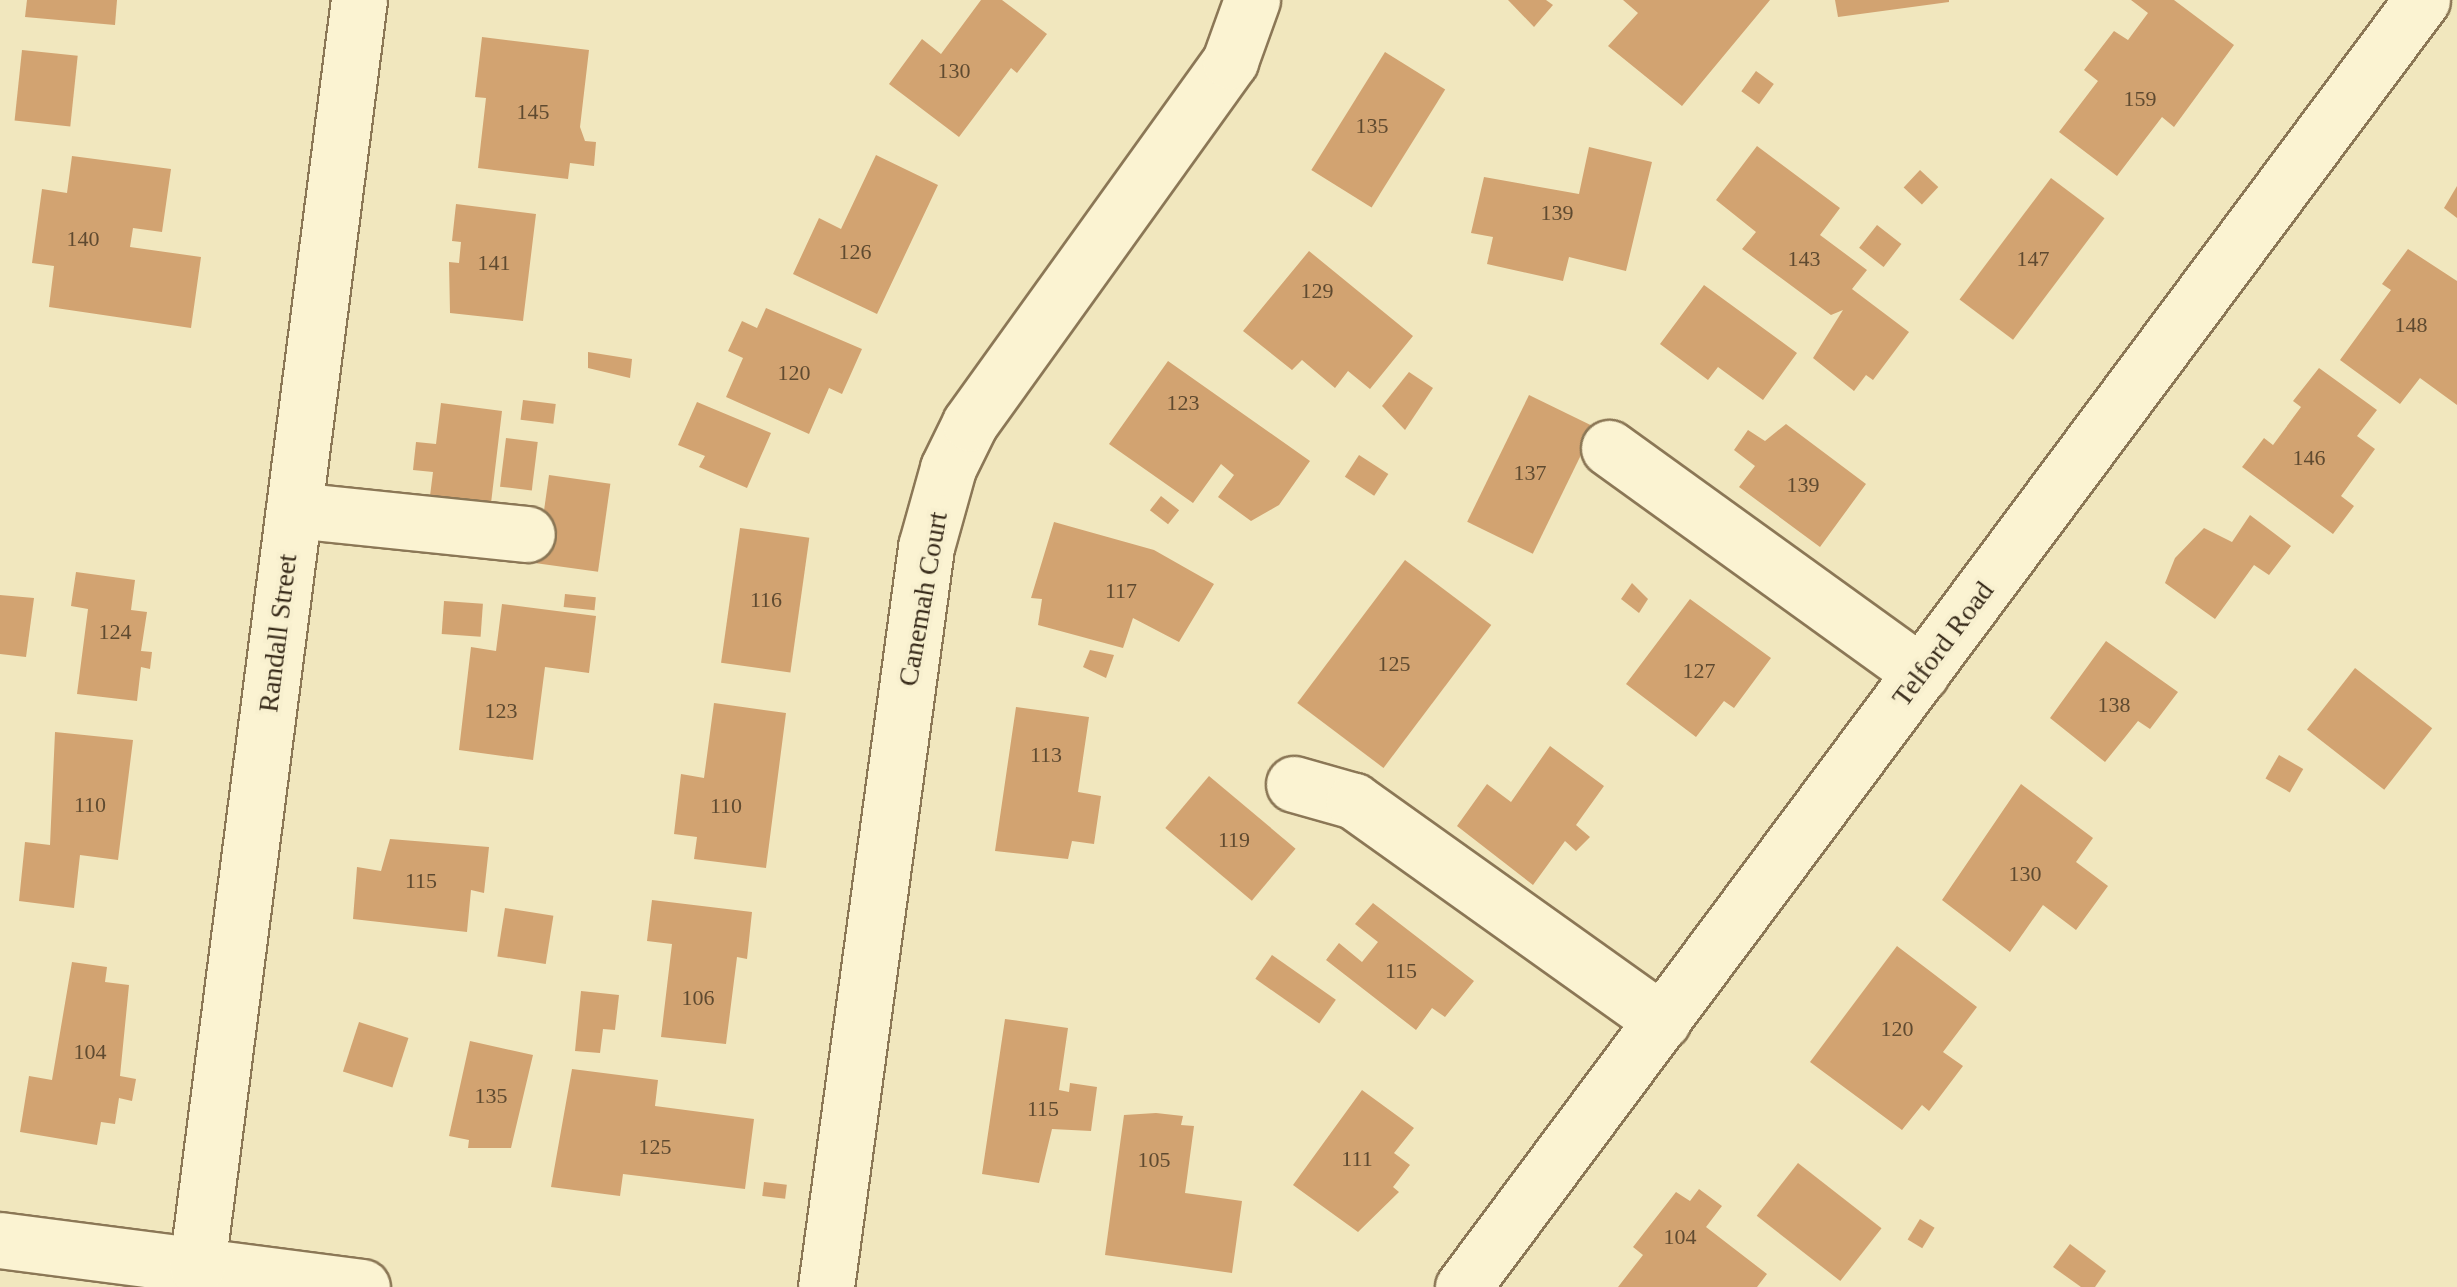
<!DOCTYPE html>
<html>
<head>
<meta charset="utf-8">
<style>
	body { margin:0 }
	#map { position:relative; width:2457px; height:1287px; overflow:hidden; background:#f1e7be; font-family:"Times New Roman",serif }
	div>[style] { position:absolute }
	.building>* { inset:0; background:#d2a371; transform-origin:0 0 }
	.roads { filter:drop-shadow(2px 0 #8b7756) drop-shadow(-2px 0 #8b7756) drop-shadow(0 2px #8b7756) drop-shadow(0 -2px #8b7756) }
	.minor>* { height:55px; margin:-27.5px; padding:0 27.5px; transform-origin:27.5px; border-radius:27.5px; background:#fbf3d2 }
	span { translate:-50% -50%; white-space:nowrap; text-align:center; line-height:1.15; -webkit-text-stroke:8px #f8f0cf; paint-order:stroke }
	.number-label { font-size:22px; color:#5f4a30 }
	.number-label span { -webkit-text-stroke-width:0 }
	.street-label { font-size:28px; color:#392c1b }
</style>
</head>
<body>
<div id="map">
	<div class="building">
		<div style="clip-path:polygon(27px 0,117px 0,115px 25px,25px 17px)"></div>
		<div style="clip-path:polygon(981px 0,1002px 0,1047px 34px,1017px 73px,1011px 68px,959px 137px,889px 84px,922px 39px,941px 54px)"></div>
		<div style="clip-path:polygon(1508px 0,1546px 0,1553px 5px,1534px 27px)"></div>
		<div style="clip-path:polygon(1623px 0,1770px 0,1682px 106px,1608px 46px,1638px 13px)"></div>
		<div style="clip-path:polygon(1835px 0,1949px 0,1949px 2px,1838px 17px)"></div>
		<div style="clip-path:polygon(2131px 0,2174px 0,2234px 45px,2174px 127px,2162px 117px,2117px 176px,2059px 132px,2098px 81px,2084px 70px,2114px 31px,2128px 40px,2148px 13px)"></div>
		<div style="clip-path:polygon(482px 37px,589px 50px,580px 127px,585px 141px,596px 142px,594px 166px,570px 163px,568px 179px,478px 168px,486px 98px,475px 97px)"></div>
		<div style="left:22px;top:50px;width:56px;height:71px;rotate:6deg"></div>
		<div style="left:1385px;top:52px;width:71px;height:139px;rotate:32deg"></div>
		<div style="left:1756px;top:71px;width:22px;height:25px;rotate:36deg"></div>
		<div style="clip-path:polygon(1757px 146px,1840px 208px,1820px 235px,1867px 270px,1852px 289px,1909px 332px,1873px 380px,1866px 375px,1854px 391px,1813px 358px,1843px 310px,1831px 315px,1742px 249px,1756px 232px,1716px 200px)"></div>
		<div style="clip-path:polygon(1589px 147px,1652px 162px,1626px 271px,1569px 257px,1563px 281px,1487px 264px,1493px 237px,1471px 233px,1484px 177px,1579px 194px)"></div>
		<div style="clip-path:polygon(876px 155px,938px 185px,877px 314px,793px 274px,819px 218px,841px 229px)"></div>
		<div style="clip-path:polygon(72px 156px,171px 169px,162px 232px,133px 228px,130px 247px,201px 257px,191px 328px,49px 307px,54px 266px,32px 263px,42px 189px,67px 193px)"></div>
		<div style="left:1920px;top:170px;width:25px;height:24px;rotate:43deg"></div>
		<div style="left:2051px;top:178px;width:67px;height:152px;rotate:37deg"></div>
		<div style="clip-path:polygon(2457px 186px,2457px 218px,2444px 208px)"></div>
		<div style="clip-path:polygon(456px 204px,536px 214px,523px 321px,450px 313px,449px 262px,459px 263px,461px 242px,452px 241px)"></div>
		<div style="left:1877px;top:225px;width:31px;height:29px;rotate:38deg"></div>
		<div style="clip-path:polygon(2408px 249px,2457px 281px,2457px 405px,2420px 378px,2400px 404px,2340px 360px,2391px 290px,2382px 284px)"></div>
		<div style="clip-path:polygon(1309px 251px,1413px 336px,1370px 389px,1348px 371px,1335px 388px,1302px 360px,1292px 370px,1243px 331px)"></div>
		<div style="clip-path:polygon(1704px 285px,1797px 353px,1763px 400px,1718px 367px,1708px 380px,1660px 344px)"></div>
		<div style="clip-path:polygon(766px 308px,862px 349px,842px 394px,829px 388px,809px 434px,726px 397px,743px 358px,728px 351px,742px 321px,757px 328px)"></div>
		<div style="clip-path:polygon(588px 352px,632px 359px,630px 378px,588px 368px)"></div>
		<div style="clip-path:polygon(1168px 361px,1310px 461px,1279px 505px,1251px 521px,1218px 497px,1234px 475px,1221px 464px,1193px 503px,1109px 444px)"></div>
		<div style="clip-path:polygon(2319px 368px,2377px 410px,2357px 436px,2375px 449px,2341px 496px,2354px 506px,2333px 534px,2242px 467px,2264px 438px,2273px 445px,2301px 407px,2293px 401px)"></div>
		<div style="clip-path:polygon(1409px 372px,1433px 388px,1405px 430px,1382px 406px)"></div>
		<div style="left:1529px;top:395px;width:73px;height:141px;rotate:26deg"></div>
		<div style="left:523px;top:400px;width:33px;height:20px;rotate:7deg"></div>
		<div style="clip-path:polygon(697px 402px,771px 433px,747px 488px,699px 467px,705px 456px,678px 445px)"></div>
		<div style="clip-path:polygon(441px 403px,502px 411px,489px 520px,428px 512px,433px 472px,413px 470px,416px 442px,436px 444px)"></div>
		<div style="clip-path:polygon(1786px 424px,1866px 484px,1820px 547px,1739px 487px,1755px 466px,1734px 450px,1748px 430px,1765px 441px)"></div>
		<div style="left:506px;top:438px;width:32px;height:49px;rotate:7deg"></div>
		<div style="left:1359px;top:455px;width:35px;height:26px;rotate:33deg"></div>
		<div style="left:549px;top:475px;width:62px;height:89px;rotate:8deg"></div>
		<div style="left:1161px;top:496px;width:23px;height:18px;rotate:38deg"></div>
		<div style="clip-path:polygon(2250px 515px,2291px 546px,2269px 575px,2254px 565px,2215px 619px,2165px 583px,2175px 558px,2204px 528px,2232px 542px)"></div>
		<div style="clip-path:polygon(1054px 522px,1154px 550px,1214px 584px,1179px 642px,1133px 618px,1123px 648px,1038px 625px,1042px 599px,1031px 598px)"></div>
		<div style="left:740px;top:528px;width:70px;height:136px;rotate:8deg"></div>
		<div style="left:1405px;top:560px;width:108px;height:179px;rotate:37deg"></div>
		<div style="clip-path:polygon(76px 572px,135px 580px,131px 610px,147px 612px,141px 651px,152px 652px,150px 669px,141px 667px,137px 701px,77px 694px,88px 609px,71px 606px)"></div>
		<div style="clip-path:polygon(1632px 583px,1648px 599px,1639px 613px,1621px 599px)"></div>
		<div style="left:565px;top:594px;width:31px;height:13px;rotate:6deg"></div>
		<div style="clip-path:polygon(0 595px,34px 598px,26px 657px,0 654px)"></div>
		<div style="clip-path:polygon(1690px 599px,1771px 658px,1734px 708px,1724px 701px,1696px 737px,1626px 684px)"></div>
		<div style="left:444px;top:601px;width:39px;height:33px;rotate:4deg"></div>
		<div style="clip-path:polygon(502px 604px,596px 616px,589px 673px,545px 667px,533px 760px,459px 750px,471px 647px,496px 651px)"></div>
		<div style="clip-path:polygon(2106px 641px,2178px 692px,2150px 729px,2138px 721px,2105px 762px,2050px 718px)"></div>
		<div style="clip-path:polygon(1090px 650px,1114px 655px,1106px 678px,1083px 667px)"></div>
		<div style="left:2355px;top:668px;width:98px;height:78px;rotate:38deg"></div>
		<div style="clip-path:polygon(714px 703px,786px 713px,766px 868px,694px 859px,697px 837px,674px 834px,681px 774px,704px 778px)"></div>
		<div style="clip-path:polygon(1016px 707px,1089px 717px,1078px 792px,1101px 796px,1094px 844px,1072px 841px,1068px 859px,995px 851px)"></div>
		<div style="clip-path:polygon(55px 732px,133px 740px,118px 860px,80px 855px,74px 908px,19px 901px,25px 842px,50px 845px)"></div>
		<div style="clip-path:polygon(1550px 746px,1604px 786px,1576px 825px,1590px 837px,1576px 851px,1565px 841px,1533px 885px,1457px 826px,1487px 784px,1511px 802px)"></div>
		<div style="left:2279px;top:755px;width:28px;height:27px;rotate:30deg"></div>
		<div style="left:1209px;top:776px;width:113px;height:68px;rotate:40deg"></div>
		<div style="clip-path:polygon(2021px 784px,2093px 838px,2076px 862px,2108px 886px,2076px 930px,2043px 905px,2010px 952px,1942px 900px)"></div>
		<div style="clip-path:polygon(390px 839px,489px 847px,484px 893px,471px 890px,467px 932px,353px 919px,357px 867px,381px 871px)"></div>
		<div style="clip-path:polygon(652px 900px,752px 912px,747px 959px,737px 957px,726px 1044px,661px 1037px,672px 944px,647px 941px)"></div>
		<div style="clip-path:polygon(1373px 903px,1474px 981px,1445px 1017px,1432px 1008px,1416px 1030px,1326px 960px,1339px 943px,1362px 962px,1378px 942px,1355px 924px)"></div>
		<div style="left:505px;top:908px;width:49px;height:49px;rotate:9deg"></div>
		<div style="clip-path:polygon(1897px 946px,1977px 1007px,1943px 1052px,1963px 1066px,1929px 1111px,1922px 1105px,1902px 1130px,1810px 1062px)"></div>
		<div style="left:1272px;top:955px;width:78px;height:29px;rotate:35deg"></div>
		<div style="clip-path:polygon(72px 962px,107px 967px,105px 982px,129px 985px,120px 1076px,136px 1079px,132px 1101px,119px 1098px,115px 1124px,101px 1122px,97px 1145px,20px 1132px,29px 1076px,52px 1080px)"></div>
		<div style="clip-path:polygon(581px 991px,619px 995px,615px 1030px,603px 1029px,600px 1053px,575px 1051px)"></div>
		<div style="clip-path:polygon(1005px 1019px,1068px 1028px,1059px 1090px,1069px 1092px,1070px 1083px,1097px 1087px,1091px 1131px,1052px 1129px,1039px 1183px,982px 1174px)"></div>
		<div style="left:359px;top:1022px;width:52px;height:52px;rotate:18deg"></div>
		<div style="clip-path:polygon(470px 1041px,533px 1055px,511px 1148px,468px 1148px,469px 1140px,449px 1136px)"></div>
		<div style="clip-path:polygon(572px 1069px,658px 1080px,655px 1106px,754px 1119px,745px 1189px,623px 1174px,620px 1196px,551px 1187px)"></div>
		<div style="clip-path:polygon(1362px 1090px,1414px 1128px,1394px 1153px,1410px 1165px,1393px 1187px,1399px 1192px,1358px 1232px,1293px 1185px)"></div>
		<div style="clip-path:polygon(1156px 1113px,1183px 1116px,1181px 1125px,1194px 1126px,1185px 1193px,1242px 1201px,1232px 1273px,1105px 1255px,1124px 1115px)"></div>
		<div style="left:1798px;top:1163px;width:106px;height:67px;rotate:38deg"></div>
		<div style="left:764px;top:1182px;width:23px;height:14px;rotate:7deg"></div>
		<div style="clip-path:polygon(1699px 1189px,1722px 1206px,1706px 1227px,1767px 1274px,1757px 1287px,1618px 1287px,1643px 1255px,1633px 1247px,1676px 1192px,1690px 1201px)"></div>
		<div style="left:1920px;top:1219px;width:17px;height:24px;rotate:31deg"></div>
		<div style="clip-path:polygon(2070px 1244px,2106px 1271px,2095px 1287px,2081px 1287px,2053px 1267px)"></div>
	</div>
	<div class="roads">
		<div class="minor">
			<div style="left:1609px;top:448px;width:385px;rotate:35.8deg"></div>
			<div style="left:294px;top:510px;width:234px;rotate:5.9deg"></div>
			<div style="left:1294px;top:784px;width:62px;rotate:15.8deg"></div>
			<div style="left:1354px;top:801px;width:379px;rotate:35.5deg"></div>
			<div style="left:0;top:1240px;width:365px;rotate:7.4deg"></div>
			<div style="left:197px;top:1266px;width:1276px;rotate:-82.71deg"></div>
			<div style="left:826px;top:1287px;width:747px;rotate:-82.3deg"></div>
			<div style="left:926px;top:547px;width:82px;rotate:-74.4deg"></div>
			<div style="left:948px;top:468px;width:50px;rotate:-63.9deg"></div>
			<div style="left:970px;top:423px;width:446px;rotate:-54.3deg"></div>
			<div style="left:1230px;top:61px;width:65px;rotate:-70.2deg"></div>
			<div style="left:1463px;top:1287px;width:1605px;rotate:-53.31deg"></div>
		</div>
	</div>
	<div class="number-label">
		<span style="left:954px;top:71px">130</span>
		<span style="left:2140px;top:99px">159</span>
		<span style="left:533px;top:112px">145</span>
		<span style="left:1372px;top:126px">135</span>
		<span style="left:1557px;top:213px">139</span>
		<span style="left:83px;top:239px">140</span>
		<span style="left:855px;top:252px">126</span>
		<span style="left:1804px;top:259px">143</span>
		<span style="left:2033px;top:259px">147</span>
		<span style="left:494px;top:263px">141</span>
		<span style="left:1317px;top:291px">129</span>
		<span style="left:2411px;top:325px">148</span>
		<span style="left:794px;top:373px">120</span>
		<span style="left:1183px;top:403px">123</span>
		<span style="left:2309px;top:458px">146</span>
		<span style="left:1530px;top:473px">137</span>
		<span style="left:1803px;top:485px">139</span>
		<span style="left:1121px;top:591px">117</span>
		<span style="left:766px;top:600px">116</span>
		<span style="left:115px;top:632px">124</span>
		<span style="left:1394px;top:664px">125</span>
		<span style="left:1699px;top:671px">127</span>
		<span style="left:2114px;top:705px">138</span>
		<span style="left:501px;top:711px">123</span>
		<span style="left:1046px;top:755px">113</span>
		<span style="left:90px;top:805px">110</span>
		<span style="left:726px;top:806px">110</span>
		<span style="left:1234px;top:840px">119</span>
		<span style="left:2025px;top:874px">130</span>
		<span style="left:421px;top:881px">115</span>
		<span style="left:1401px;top:971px">115</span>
		<span style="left:698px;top:998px">106</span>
		<span style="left:1897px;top:1029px">120</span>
		<span style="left:90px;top:1052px">104</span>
		<span style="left:491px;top:1096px">135</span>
		<span style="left:1043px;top:1109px">115</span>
		<span style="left:655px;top:1147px">125</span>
		<span style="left:1357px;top:1159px">111</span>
		<span style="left:1154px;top:1160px">105</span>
		<span style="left:1680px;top:1237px">104</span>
	</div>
	<div class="street-label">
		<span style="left:923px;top:599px;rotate:-80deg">Canemah Court</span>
		<span style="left:278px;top:633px;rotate:-83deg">Randall Street</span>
		<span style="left:1943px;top:644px;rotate:-53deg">Telford Road</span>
	</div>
</div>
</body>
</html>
